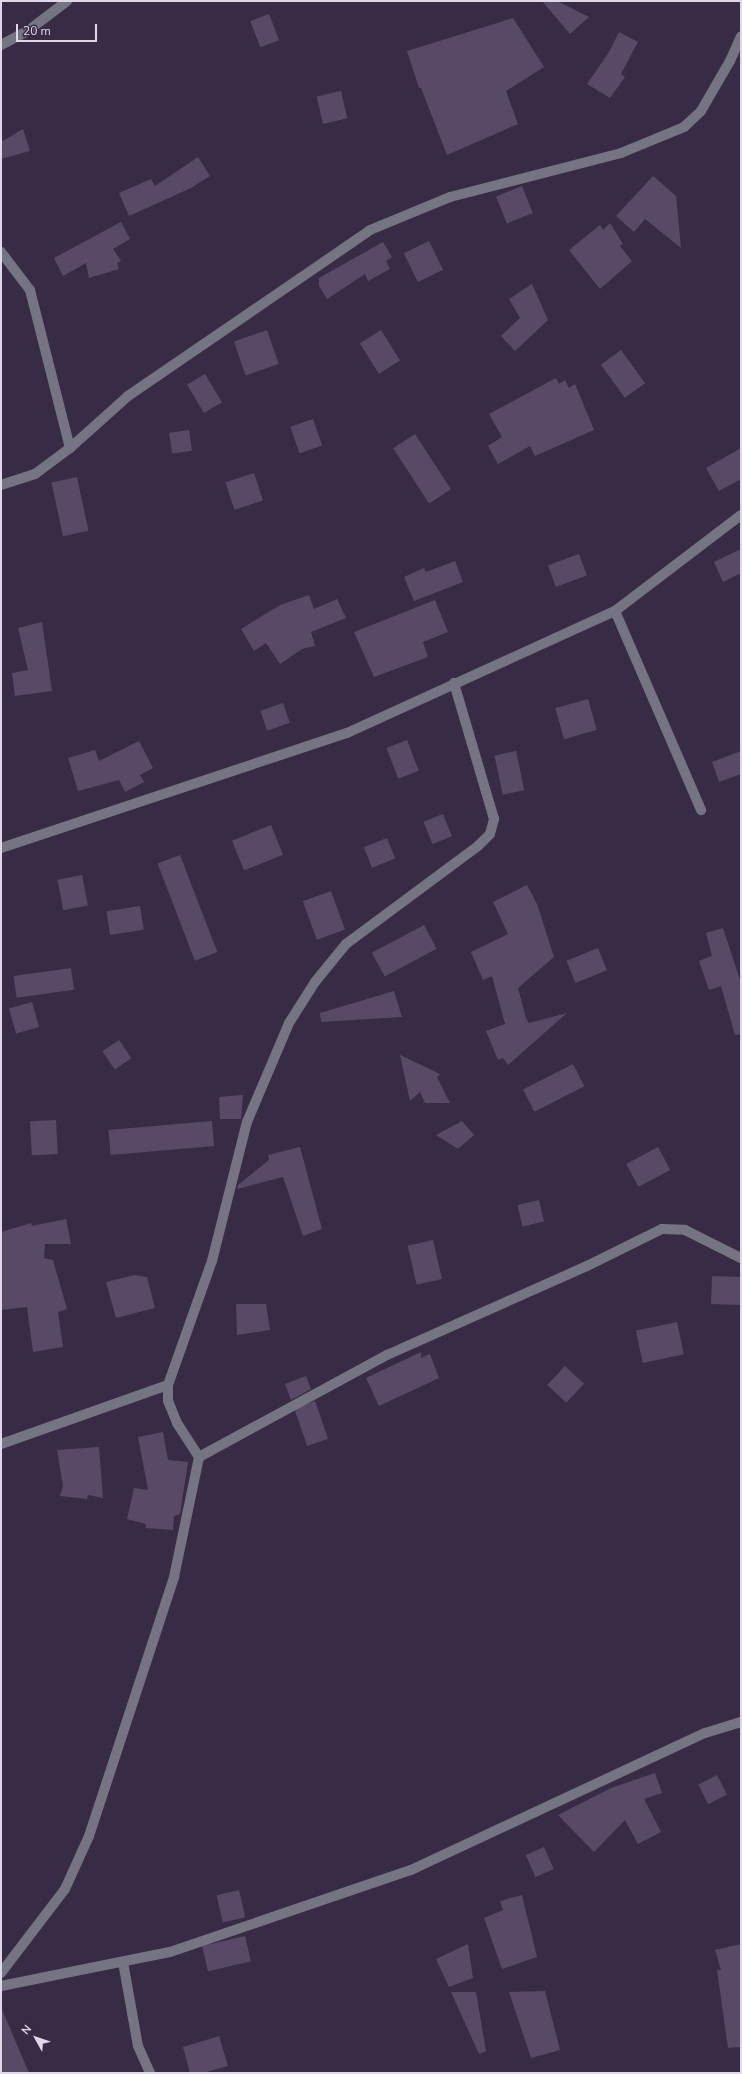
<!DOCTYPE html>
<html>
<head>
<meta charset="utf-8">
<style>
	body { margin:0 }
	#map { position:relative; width:742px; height:2074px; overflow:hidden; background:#382b45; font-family:"Nunito Sans",sans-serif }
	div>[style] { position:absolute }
	.building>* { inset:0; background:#584a66; transform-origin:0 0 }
	.minor>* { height:10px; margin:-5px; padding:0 5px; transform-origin:5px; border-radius:5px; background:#757482 }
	span { translate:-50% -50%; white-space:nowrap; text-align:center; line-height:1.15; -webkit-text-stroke:3.5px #382b45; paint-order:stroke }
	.frame { position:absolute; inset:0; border:2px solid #e0d8e9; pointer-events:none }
	.north { position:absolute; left:16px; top:2018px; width:40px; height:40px; -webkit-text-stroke:3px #382b45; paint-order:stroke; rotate:310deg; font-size:11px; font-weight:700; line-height:16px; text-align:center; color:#e0d8e9 }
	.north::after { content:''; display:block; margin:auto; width:14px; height:18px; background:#e0d8e9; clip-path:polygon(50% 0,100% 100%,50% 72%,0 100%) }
	.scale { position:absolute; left:16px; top:24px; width:81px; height:18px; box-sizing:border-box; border:2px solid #e0d8e9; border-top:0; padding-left:5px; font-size:12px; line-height:14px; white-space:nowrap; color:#e0d8e9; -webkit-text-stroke:3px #382b45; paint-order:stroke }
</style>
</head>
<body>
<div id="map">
	<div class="building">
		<div style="clip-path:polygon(542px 1px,557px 1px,589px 17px,570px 34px)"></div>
		<div style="left:269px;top:14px;width:28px;height:20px;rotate:69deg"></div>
		<div style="clip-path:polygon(513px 18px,544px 67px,506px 91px,518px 124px,447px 155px,421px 88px,419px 88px,407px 51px)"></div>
		<div style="clip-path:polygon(619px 32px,638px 42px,621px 74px,625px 77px,610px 98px,587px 84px,609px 52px)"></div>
		<div style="left:341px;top:91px;width:28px;height:25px;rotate:77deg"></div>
		<div style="clip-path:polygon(23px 129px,30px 151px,1px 159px,1px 142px)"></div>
		<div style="clip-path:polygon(198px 157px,210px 176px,191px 188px,129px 216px,119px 193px,151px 179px,155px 186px)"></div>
		<div style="clip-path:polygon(653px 176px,676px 196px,681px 248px,645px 219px,634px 232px,616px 216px)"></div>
		<div style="left:522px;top:186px;width:29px;height:28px;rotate:68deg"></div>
		<div style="clip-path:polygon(121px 222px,130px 239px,113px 249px,121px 261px,117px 263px,119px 269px,89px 278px,86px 263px,63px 276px,54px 258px)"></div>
		<div style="clip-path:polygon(610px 223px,623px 244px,620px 246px,632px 261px,600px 289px,569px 250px,600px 225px,603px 230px)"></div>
		<div style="left:429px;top:241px;width:32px;height:28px;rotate:64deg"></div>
		<div style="clip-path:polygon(383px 242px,392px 257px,386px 261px,390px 269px,368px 281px,365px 274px,327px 299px,319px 286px,319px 278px)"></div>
		<div style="clip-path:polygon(532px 284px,548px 320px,515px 351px,501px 336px,520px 318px,509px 299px)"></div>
		<div style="left:267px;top:330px;width:36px;height:35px;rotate:71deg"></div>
		<div style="left:381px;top:330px;width:36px;height:25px;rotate:58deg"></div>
		<div style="left:621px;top:350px;width:41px;height:25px;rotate:54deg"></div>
		<div style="left:205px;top:374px;width:33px;height:21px;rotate:59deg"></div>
		<div style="clip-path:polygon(556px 378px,559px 384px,565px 380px,569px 388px,575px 384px,594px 430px,535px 456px,530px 446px,498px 464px,488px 446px,502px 437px,489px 414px)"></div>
		<div style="left:313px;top:419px;width:28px;height:24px;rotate:71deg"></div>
		<div style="left:189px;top:430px;width:21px;height:20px;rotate:82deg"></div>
		<div style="left:415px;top:434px;width:66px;height:26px;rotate:57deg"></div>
		<div style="clip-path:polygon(741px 448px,741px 479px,719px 491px,706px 468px)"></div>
		<div style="left:254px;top:473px;width:29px;height:30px;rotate:72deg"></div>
		<div style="left:77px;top:477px;width:55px;height:26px;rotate:78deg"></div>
		<div style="clip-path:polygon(741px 549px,741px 573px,723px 582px,714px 562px)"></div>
		<div style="left:579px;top:554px;width:23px;height:33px;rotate:70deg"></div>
		<div style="clip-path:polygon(455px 561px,463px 582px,414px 601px,404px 577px,424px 568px,426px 572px)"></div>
		<div style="clip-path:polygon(309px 595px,314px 609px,337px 599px,346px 618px,311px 632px,315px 646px,302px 649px,280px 664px,266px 643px,254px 651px,241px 629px,280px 605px)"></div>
		<div style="clip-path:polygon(435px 600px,448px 632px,423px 642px,428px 657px,374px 677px,354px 632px)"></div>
		<div style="clip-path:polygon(42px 622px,52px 691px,15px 696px,12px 673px,28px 670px,18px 628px)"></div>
		<div style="left:588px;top:699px;width:32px;height:34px;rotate:74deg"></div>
		<div style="left:283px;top:703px;width:21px;height:24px;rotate:71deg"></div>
		<div style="left:407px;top:740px;width:33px;height:22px;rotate:69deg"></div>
		<div style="clip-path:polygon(139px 741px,153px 768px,140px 775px,144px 782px,125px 792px,119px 780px,78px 791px,68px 758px,95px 750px,99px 761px)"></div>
		<div style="left:516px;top:751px;width:40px;height:22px;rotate:78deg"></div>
		<div style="clip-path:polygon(741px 751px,741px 774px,719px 782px,712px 762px)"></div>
		<div style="left:443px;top:814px;width:24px;height:21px;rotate:68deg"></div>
		<div style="left:271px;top:825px;width:32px;height:42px;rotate:68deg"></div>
		<div style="left:387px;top:838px;width:22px;height:25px;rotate:68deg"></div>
		<div style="left:180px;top:855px;width:104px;height:24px;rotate:69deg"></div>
		<div style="left:82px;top:875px;width:31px;height:25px;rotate:79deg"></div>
		<div style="clip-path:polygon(527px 885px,537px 904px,554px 957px,518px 988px,526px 1018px,529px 1023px,567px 1013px,508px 1065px,503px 1058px,498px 1060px,486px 1031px,505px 1024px,492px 976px,483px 980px,471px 952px,508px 934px,493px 902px)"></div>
		<div style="left:331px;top:891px;width:41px;height:30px;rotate:70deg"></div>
		<div style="left:140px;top:906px;width:24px;height:34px;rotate:81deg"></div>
		<div style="left:424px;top:925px;width:27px;height:59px;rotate:62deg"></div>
		<div style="clip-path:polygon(723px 928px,741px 983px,741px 1034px,735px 1035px,721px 986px,709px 990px,699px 961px,712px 956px,706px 933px)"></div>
		<div style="left:598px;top:948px;width:24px;height:34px;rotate:68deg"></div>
		<div style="left:71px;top:968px;width:22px;height:58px;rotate:82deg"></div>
		<div style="clip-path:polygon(394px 991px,402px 1017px,321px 1022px,320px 1013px)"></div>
		<div style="left:32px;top:1002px;width:26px;height:24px;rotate:74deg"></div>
		<div style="left:119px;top:1040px;width:22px;height:20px;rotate:56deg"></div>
		<div style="clip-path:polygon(400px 1055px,440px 1074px,437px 1077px,450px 1103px,425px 1103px,420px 1092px,410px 1101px)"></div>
		<div style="left:573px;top:1064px;width:25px;height:56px;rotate:63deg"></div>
		<div style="clip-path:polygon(243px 1095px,241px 1119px,220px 1119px,219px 1097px)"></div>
		<div style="left:56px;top:1120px;width:34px;height:26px;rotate:87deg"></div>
		<div style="left:212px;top:1121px;width:25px;height:104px;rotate:85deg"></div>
		<div style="clip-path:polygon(462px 1121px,474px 1135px,458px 1149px,436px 1135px)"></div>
		<div style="clip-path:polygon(300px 1147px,322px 1229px,303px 1236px,283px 1177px,237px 1189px,238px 1185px,269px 1160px,268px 1155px)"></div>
		<div style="left:658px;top:1147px;width:26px;height:36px;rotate:62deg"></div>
		<div style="left:539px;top:1200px;width:22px;height:22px;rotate:77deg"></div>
		<div style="clip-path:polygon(66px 1219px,71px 1244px,45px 1244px,44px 1258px,53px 1260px,67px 1309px,58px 1312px,63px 1347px,33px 1352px,27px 1307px,1px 1310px,1px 1232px,31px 1223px,32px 1226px)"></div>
		<div style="left:433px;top:1240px;width:40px;height:26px;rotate:77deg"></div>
		<div style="clip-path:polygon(135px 1275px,147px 1277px,155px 1308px,116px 1318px,106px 1282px)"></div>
		<div style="left:712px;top:1276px;width:29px;height:28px;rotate:2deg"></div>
		<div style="clip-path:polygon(236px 1304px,266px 1304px,270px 1330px,237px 1335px)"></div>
		<div style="left:677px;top:1322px;width:33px;height:42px;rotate:78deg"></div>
		<div style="clip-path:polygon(421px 1352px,421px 1358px,430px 1354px,439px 1378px,379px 1406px,366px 1378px)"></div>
		<div style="left:565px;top:1366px;width:26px;height:26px;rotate:43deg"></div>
		<div style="clip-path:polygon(306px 1376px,311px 1389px,291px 1400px,285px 1384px)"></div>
		<div style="left:315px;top:1401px;width:40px;height:22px;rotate:71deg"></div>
		<div style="clip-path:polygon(163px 1432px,168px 1460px,188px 1462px,180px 1514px,174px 1516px,173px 1530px,146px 1528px,146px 1524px,127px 1519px,134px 1488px,148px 1490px,138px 1437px)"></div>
		<div style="clip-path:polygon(99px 1447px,103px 1498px,88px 1495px,87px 1499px,60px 1496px,63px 1486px,57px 1450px)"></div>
		<div style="clip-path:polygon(655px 1773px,662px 1793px,644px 1799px,661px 1832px,638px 1844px,625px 1820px,594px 1852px,558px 1815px,611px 1788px)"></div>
		<div style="left:717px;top:1775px;width:22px;height:21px;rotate:63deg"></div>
		<div style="left:544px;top:1847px;width:24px;height:20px;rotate:66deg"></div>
		<div style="left:239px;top:1890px;width:28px;height:23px;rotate:77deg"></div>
		<div style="clip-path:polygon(522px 1895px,537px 1957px,502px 1969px,484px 1918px,503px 1910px,500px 1901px)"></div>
		<div style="left:245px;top:1936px;width:26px;height:44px;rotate:77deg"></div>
		<div style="clip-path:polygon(468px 1944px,473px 1978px,449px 1987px,436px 1959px)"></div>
		<div style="clip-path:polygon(741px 1944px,741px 2047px,728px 2048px,717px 1970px,721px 1970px,715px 1950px)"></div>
		<div style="clip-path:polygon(545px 1991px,560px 2050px,531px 2058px,509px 1992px)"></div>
		<div style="clip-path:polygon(451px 1992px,476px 1992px,486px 2051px,479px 2054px)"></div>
		<div style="clip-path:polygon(1px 2007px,29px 2073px,1px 2073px)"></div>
		<div style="clip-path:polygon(219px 2036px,228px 2066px,203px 2073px,190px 2073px,183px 2047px)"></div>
	</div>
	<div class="minor">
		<div style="left:1px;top:45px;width:32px;rotate:-28deg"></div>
		<div style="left:29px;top:30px;width:48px;rotate:-37.3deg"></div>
		<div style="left:1px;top:252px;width:48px;rotate:52.7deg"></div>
		<div style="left:30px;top:290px;width:163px;rotate:75.8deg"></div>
		<div style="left:1px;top:485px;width:36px;rotate:-18deg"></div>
		<div style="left:35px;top:474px;width:44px;rotate:-36.6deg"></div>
		<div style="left:70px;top:448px;width:78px;rotate:-41.9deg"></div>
		<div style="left:128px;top:396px;width:293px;rotate:-34.4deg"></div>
		<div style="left:370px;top:230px;width:87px;rotate:-22.4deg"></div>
		<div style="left:450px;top:197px;width:177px;rotate:-14.4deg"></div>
		<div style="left:621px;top:153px;width:68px;rotate:-22.4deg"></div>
		<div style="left:684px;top:127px;width:23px;rotate:-43deg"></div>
		<div style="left:701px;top:111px;width:58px;rotate:-59.9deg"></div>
		<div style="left:730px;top:61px;width:27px;rotate:-66deg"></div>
		<div style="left:615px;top:611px;width:217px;rotate:66.6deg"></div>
		<div style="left:1px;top:848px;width:365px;rotate:-18.4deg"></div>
		<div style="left:347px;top:733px;width:294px;rotate:-24.5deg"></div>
		<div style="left:615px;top:611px;width:158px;rotate:-37.3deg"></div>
		<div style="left:1px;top:1444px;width:177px;rotate:-19.5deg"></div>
		<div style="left:199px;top:1457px;width:214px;rotate:-28.5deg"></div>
		<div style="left:387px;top:1355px;width:219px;rotate:-24deg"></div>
		<div style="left:587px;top:1266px;width:84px;rotate:-26.3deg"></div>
		<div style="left:662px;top:1229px;width:23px;rotate:2deg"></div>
		<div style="left:685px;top:1230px;width:63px;rotate:26.6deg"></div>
		<div style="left:123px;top:1962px;width:85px;rotate:79.9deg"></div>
		<div style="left:138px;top:2046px;width:30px;rotate:66deg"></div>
		<div style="left:1px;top:1973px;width:106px;rotate:-52.7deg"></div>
		<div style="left:65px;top:1889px;width:58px;rotate:-65.6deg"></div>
		<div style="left:89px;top:1836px;width:273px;rotate:-71.8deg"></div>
		<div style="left:174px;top:1577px;width:123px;rotate:-78.2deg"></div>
		<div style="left:199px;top:1457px;width:40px;rotate:-122.9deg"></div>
		<div style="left:177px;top:1423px;width:24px;rotate:-112deg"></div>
		<div style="left:168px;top:1401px;width:16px;rotate:-90deg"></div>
		<div style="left:168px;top:1385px;width:132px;rotate:-70.5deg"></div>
		<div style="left:212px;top:1261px;width:143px;rotate:-75.9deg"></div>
		<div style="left:247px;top:1122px;width:108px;rotate:-67deg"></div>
		<div style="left:289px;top:1023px;width:49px;rotate:-57.6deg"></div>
		<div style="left:315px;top:982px;width:49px;rotate:-50.8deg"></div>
		<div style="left:346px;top:944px;width:164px;rotate:-36.6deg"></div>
		<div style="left:478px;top:846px;width:17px;rotate:-45deg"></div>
		<div style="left:490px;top:834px;width:16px;rotate:-75deg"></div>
		<div style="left:494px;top:819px;width:142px;rotate:-106.4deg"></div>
		<div style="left:1px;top:1986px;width:172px;rotate:-11.4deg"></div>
		<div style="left:170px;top:1952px;width:255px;rotate:-18.8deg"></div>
		<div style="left:411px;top:1870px;width:324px;rotate:-25deg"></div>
		<div style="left:705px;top:1733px;width:38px;rotate:-17deg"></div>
	</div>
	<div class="frame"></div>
	<div class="north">N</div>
	<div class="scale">20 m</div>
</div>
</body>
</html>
